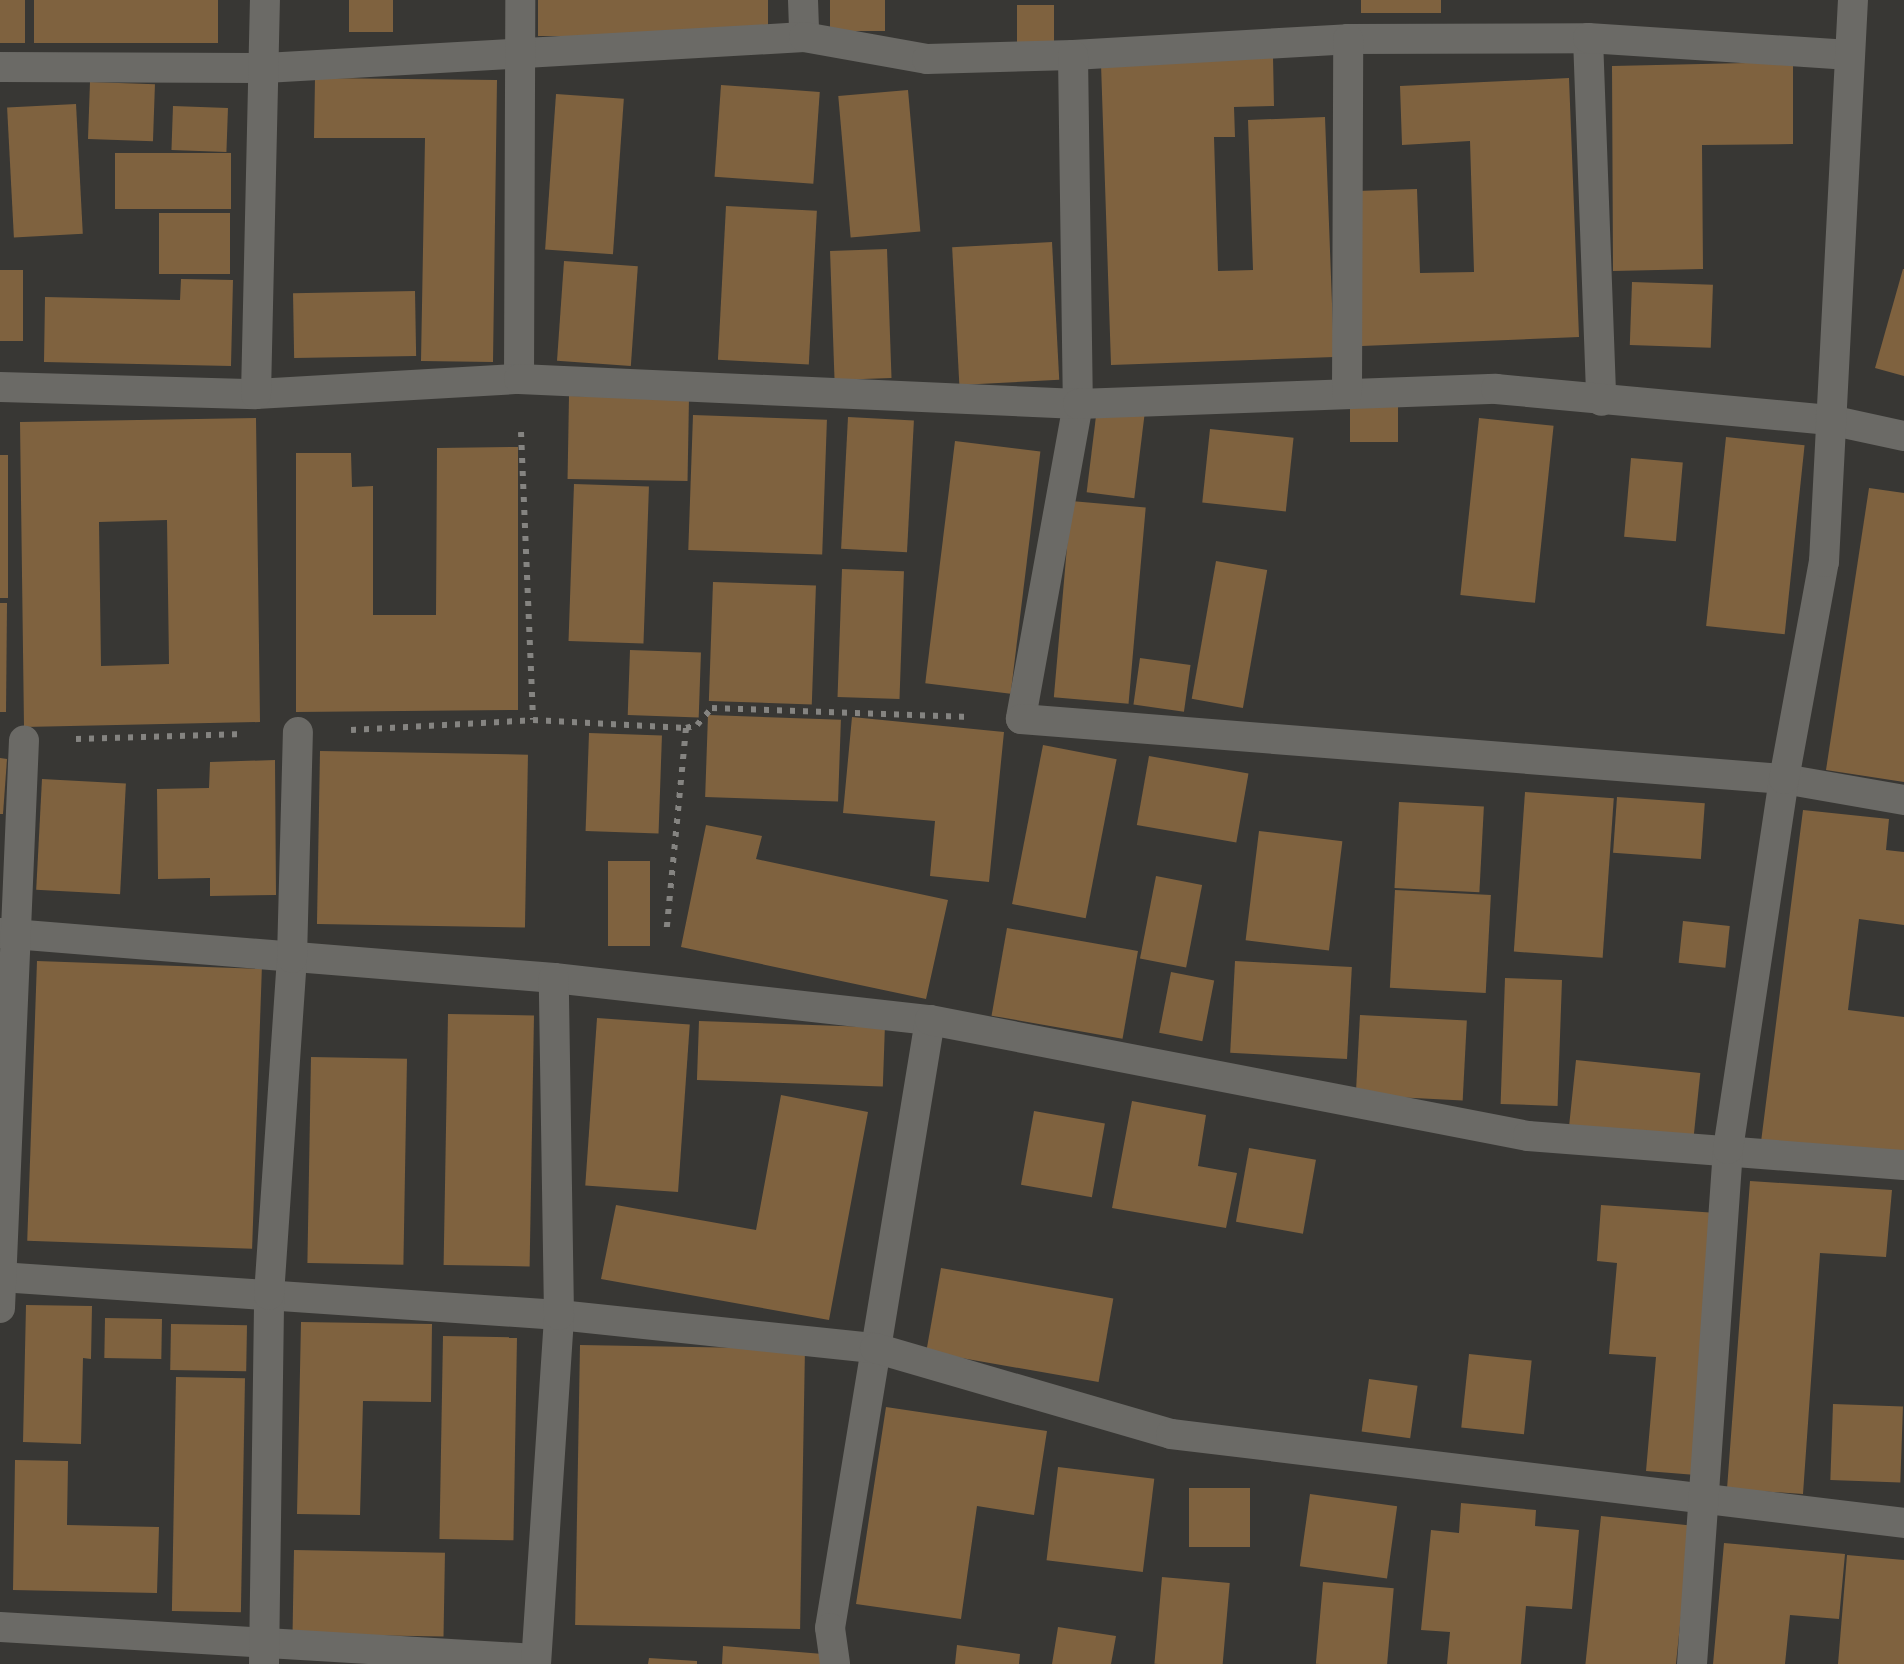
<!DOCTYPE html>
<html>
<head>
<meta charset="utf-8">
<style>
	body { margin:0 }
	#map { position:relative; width:1904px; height:1664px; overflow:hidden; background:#383734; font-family:"Zilla Slab",serif }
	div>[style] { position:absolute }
	.building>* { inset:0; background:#7f623f; transform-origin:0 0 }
	.path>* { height:6px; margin-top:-3px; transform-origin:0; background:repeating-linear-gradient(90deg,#858481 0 5px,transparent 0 13px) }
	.minor>* { height:30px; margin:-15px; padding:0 15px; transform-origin:15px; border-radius:15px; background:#6b6a66 }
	span { translate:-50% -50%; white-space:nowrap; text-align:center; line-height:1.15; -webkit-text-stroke:8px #2e2d2a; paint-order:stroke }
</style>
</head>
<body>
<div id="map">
	<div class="building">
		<div style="left:0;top:0;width:25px;height:43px"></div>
		<div style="left:34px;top:0;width:184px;height:43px"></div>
		<div style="left:349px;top:0;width:44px;height:32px"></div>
		<div style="left:538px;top:0;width:230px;height:36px"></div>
		<div style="left:830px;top:0;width:55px;height:31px"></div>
		<div style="left:1361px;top:0;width:80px;height:13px"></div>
		<div style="left:1054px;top:5px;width:39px;height:37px;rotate:90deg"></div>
		<div style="clip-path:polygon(1273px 57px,1274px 106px,1234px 107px,1235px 137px,1214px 137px,1218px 271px,1253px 270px,1248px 120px,1325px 117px,1334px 357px,1111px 365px,1101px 64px)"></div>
		<div style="clip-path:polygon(1793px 62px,1793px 144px,1702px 145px,1703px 269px,1613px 271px,1612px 66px)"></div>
		<div style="clip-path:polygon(315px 78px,497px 80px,493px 362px,421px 361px,425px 138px,314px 138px)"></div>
		<div style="clip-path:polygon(1569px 78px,1579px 337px,1362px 346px,1357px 191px,1417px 189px,1420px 273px,1474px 272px,1470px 141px,1402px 145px,1400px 86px)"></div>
		<div style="left:90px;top:82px;width:65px;height:57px;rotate:2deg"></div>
		<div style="left:721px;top:85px;width:99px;height:92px;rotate:4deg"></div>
		<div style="left:908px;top:90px;width:142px;height:70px;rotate:85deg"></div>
		<div style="left:556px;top:94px;width:68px;height:156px;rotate:4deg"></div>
		<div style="left:76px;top:104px;width:130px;height:69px;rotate:87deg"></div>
		<div style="left:173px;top:106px;width:55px;height:44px;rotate:2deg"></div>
		<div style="left:115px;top:153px;width:116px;height:56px"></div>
		<div style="left:726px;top:206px;width:91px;height:154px;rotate:3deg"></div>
		<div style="left:230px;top:213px;width:61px;height:71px;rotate:90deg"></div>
		<div style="left:1052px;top:242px;width:138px;height:100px;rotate:87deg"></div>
		<div style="left:887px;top:249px;width:129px;height:57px;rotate:88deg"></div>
		<div style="left:564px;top:261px;width:74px;height:100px;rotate:4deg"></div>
		<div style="clip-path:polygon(1903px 269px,1904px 269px,1904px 376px,1875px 368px)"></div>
		<div style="left:0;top:270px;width:23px;height:71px"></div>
		<div style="clip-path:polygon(181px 279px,233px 280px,231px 366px,44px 362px,45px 297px,180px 300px)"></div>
		<div style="left:1632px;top:282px;width:81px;height:63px;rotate:2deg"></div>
		<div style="left:415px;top:291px;width:65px;height:122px;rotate:89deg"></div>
		<div style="left:569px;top:396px;width:120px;height:83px;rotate:1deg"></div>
		<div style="left:1350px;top:405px;width:48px;height:37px"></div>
		<div style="left:1097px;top:408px;width:48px;height:85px;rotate:7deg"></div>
		<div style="left:693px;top:415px;width:134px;height:135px;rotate:2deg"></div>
		<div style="left:848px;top:417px;width:66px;height:132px;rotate:3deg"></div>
		<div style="clip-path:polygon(evenodd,256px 418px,260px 722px,24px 727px,20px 422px,256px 418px,167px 520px,169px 664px,101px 666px,99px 522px,167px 520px)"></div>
		<div style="left:1479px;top:418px;width:75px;height:178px;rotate:6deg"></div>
		<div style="left:1210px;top:429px;width:84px;height:74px;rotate:6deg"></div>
		<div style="left:1726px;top:437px;width:79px;height:190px;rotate:6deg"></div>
		<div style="left:955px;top:441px;width:86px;height:244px;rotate:7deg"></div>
		<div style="clip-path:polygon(518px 447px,518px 710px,296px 712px,296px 453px,351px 453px,352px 487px,373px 486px,373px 615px,436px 615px,437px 448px)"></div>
		<div style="left:0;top:455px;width:8px;height:143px"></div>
		<div style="left:1631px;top:458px;width:52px;height:79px;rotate:5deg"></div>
		<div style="left:574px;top:484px;width:75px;height:157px;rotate:2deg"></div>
		<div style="clip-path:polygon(1869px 488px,1904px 493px,1904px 782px,1826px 770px)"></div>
		<div style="left:1071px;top:501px;width:75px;height:197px;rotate:5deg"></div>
		<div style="left:1216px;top:561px;width:52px;height:140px;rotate:10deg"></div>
		<div style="left:842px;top:569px;width:62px;height:128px;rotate:2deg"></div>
		<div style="left:713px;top:582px;width:103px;height:119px;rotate:2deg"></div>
		<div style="clip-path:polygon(0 603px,7px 603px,6px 712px,0 712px)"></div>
		<div style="left:630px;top:650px;width:71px;height:65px;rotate:2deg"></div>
		<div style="left:1140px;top:658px;width:51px;height:47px;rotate:8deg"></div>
		<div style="left:708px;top:715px;width:133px;height:82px;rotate:2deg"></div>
		<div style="clip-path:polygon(852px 717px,1004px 732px,989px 882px,930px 876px,935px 821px,843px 813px)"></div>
		<div style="left:589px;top:733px;width:73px;height:98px;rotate:2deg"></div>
		<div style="left:1043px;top:745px;width:75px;height:162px;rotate:11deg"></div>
		<div style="left:320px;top:751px;width:208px;height:173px;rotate:1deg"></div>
		<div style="left:1149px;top:756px;width:101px;height:70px;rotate:10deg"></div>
		<div style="clip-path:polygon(0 758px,7px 759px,3px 814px,0 814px)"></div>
		<div style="clip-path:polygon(275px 760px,276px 895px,210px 896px,210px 878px,158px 879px,157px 789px,209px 788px,210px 762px)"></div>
		<div style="left:42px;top:779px;width:84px;height:111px;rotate:3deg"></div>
		<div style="left:1525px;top:792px;width:89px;height:160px;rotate:4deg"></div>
		<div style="left:1617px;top:797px;width:88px;height:56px;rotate:4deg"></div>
		<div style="left:1399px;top:802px;width:85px;height:86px;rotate:3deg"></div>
		<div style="clip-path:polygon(1803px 810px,1889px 819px,1886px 850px,1904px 852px,1904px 925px,1859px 919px,1848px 1010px,1904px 1017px,1904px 1159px,1761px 1142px)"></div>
		<div style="clip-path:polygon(706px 825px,762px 836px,756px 859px,948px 900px,926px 999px,681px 947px)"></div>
		<div style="left:1259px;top:831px;width:84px;height:110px;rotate:7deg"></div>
		<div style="left:608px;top:861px;width:42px;height:85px"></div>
		<div style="left:1156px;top:876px;width:47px;height:84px;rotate:11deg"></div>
		<div style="left:1395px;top:890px;width:96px;height:98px;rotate:3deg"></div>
		<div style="left:1683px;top:921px;width:47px;height:42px;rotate:6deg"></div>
		<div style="left:1007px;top:928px;width:133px;height:89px;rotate:10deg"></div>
		<div style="left:37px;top:961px;width:225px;height:280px;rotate:2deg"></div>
		<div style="left:1235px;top:961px;width:117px;height:92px;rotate:3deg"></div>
		<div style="left:1171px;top:972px;width:44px;height:62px;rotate:11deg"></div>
		<div style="left:1505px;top:978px;width:57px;height:126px;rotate:2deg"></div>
		<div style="left:448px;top:1014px;width:86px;height:251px;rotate:1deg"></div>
		<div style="left:1360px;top:1015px;width:107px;height:80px;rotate:3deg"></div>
		<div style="left:597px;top:1018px;width:93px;height:168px;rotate:4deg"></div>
		<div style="left:699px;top:1021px;width:186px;height:59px;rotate:2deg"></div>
		<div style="left:311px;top:1057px;width:96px;height:206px;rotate:1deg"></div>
		<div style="left:1576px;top:1060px;width:125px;height:65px;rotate:6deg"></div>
		<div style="clip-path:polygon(781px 1095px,868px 1112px,829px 1320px,601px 1279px,616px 1205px,756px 1230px)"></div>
		<div style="clip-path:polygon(1132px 1101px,1206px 1115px,1198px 1166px,1237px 1173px,1226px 1228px,1112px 1208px)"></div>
		<div style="left:1034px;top:1111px;width:72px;height:75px;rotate:10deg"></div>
		<div style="left:1249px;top:1148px;width:68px;height:75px;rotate:10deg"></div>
		<div style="clip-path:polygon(1750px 1181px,1892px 1190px,1886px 1257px,1820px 1253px,1803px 1494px,1727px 1489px)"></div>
		<div style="clip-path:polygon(1601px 1205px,1717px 1213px,1696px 1475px,1646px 1471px,1656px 1357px,1609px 1354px,1617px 1263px,1597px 1261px)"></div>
		<div style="left:941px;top:1268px;width:175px;height:85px;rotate:10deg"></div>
		<div style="clip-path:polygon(26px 1305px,92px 1306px,91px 1359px,83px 1358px,81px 1444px,23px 1442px)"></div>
		<div style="left:105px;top:1318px;width:57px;height:40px;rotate:1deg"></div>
		<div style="clip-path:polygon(301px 1322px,432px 1324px,431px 1402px,363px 1401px,360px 1515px,297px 1514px)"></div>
		<div style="left:171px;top:1324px;width:76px;height:46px;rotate:1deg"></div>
		<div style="left:443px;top:1336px;width:74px;height:203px;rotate:1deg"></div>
		<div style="left:580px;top:1345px;width:225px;height:280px;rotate:1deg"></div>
		<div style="left:1469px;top:1354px;width:63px;height:74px;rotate:6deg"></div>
		<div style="left:176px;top:1377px;width:69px;height:234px;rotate:1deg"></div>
		<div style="left:1369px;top:1379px;width:49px;height:53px;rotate:8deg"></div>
		<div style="left:1833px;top:1404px;width:70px;height:76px;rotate:2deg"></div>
		<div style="clip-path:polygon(886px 1407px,1047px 1431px,1034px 1515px,977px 1506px,961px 1619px,856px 1604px)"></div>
		<div style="clip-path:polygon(15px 1460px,68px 1461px,67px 1525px,159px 1527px,157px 1593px,13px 1590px)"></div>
		<div style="left:1058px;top:1467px;width:97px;height:94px;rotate:7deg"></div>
		<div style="left:1189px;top:1488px;width:61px;height:59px"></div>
		<div style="left:1310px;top:1494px;width:88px;height:73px;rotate:8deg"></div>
		<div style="clip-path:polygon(1461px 1503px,1536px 1510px,1535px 1526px,1579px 1530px,1572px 1609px,1526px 1606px,1521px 1664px,1447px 1664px,1450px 1632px,1421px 1630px,1431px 1530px,1459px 1533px)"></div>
		<div style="left:1601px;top:1516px;width:90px;height:149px;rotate:6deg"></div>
		<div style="clip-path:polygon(1724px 1543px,1845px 1554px,1839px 1619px,1790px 1615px,1785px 1664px,1713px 1664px)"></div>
		<div style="left:294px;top:1550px;width:151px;height:84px;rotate:1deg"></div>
		<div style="clip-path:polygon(1847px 1555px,1904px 1560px,1904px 1664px,1838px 1664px)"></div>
		<div style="left:1162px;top:1577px;width:68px;height:87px;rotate:5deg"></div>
		<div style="left:1323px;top:1582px;width:71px;height:82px;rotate:5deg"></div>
		<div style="clip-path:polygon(1058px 1627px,1116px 1636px,1111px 1664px,1052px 1664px)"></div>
		<div style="clip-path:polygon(957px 1645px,1020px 1654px,1019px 1664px,955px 1664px)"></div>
		<div style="clip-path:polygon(723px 1646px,823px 1654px,822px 1664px,722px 1664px)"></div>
		<div style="clip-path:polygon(649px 1658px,697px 1661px,697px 1664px,648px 1664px)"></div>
	</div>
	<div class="path">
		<div style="left:521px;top:432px;width:288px;rotate:87.6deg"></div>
		<div style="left:686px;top:728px;width:11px;rotate:-15deg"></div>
		<div style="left:697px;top:725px;width:23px;rotate:-49deg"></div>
		<div style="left:712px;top:708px;width:258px;rotate:2deg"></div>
		<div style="left:351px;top:730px;width:182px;rotate:-3.1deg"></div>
		<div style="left:533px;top:720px;width:153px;rotate:3deg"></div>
		<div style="left:686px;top:728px;width:207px;rotate:95.5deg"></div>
		<div style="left:76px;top:739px;width:168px;rotate:-1.7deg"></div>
	</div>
	<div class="minor">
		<div style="left:803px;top:0;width:37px;rotate:88deg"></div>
		<div style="left:1588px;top:38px;width:363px;rotate:87.9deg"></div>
		<div style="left:1073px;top:55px;width:275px;rotate:-3.3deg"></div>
		<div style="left:1348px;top:39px;width:240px;rotate:-0.2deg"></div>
		<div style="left:1588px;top:38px;width:262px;rotate:3.7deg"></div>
		<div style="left:0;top:67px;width:265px;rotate:0.2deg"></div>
		<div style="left:265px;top:68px;width:540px;rotate:-3.29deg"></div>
		<div style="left:804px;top:37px;width:125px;rotate:10.1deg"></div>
		<div style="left:927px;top:59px;width:146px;rotate:-1.6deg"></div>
		<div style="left:1073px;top:55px;width:349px;rotate:89.2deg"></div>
		<div style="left:1078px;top:404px;width:320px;rotate:100.3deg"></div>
		<div style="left:1021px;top:719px;width:765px;rotate:4.5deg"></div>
		<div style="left:1784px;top:779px;width:122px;rotate:9.9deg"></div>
		<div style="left:519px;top:379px;width:379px;rotate:-89.8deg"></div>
		<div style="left:0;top:387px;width:256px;rotate:1.6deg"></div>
		<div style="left:256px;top:394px;width:263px;rotate:-3.3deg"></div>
		<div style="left:519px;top:379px;width:560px;rotate:2.56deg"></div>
		<div style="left:1078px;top:404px;width:418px;rotate:-2.1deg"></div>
		<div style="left:1496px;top:389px;width:335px;rotate:5.3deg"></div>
		<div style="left:1830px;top:420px;width:76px;rotate:12.2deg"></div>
		<div style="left:1347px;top:393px;width:354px;rotate:-89.8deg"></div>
		<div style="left:256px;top:394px;width:394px;rotate:-88.7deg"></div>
		<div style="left:0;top:933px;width:556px;rotate:4.64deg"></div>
		<div style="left:554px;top:978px;width:378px;rotate:6.4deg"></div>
		<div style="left:930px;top:1020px;width:616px;rotate:99.34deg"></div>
		<div style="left:830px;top:1628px;width:36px;rotate:82deg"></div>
		<div style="left:930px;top:1020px;width:609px;rotate:10.98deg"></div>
		<div style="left:1528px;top:1136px;width:377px;rotate:4.4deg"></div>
		<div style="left:0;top:1277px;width:560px;rotate:3.89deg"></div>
		<div style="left:559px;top:1315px;width:318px;rotate:6deg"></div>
		<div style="left:875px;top:1348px;width:308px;rotate:16.2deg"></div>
		<div style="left:1171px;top:1434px;width:738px;rotate:6.92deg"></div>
		<div style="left:0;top:1308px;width:568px;rotate:-87.58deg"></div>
		<div style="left:0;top:1627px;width:537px;rotate:3.42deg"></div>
		<div style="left:264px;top:1664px;width:369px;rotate:-89.2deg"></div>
		<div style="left:269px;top:1295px;width:338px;rotate:-86.1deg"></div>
		<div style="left:292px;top:958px;width:226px;rotate:-88.5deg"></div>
		<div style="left:536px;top:1664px;width:350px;rotate:-86.2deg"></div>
		<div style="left:559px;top:1315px;width:337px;rotate:-90.9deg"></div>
		<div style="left:1692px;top:1664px;width:516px;rotate:-86deg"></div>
		<div style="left:1728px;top:1149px;width:374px;rotate:-81.4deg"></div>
		<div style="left:1784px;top:779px;width:221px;rotate:-79.6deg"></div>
		<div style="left:1824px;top:562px;width:563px;rotate:-87.05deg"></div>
	</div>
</div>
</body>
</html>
